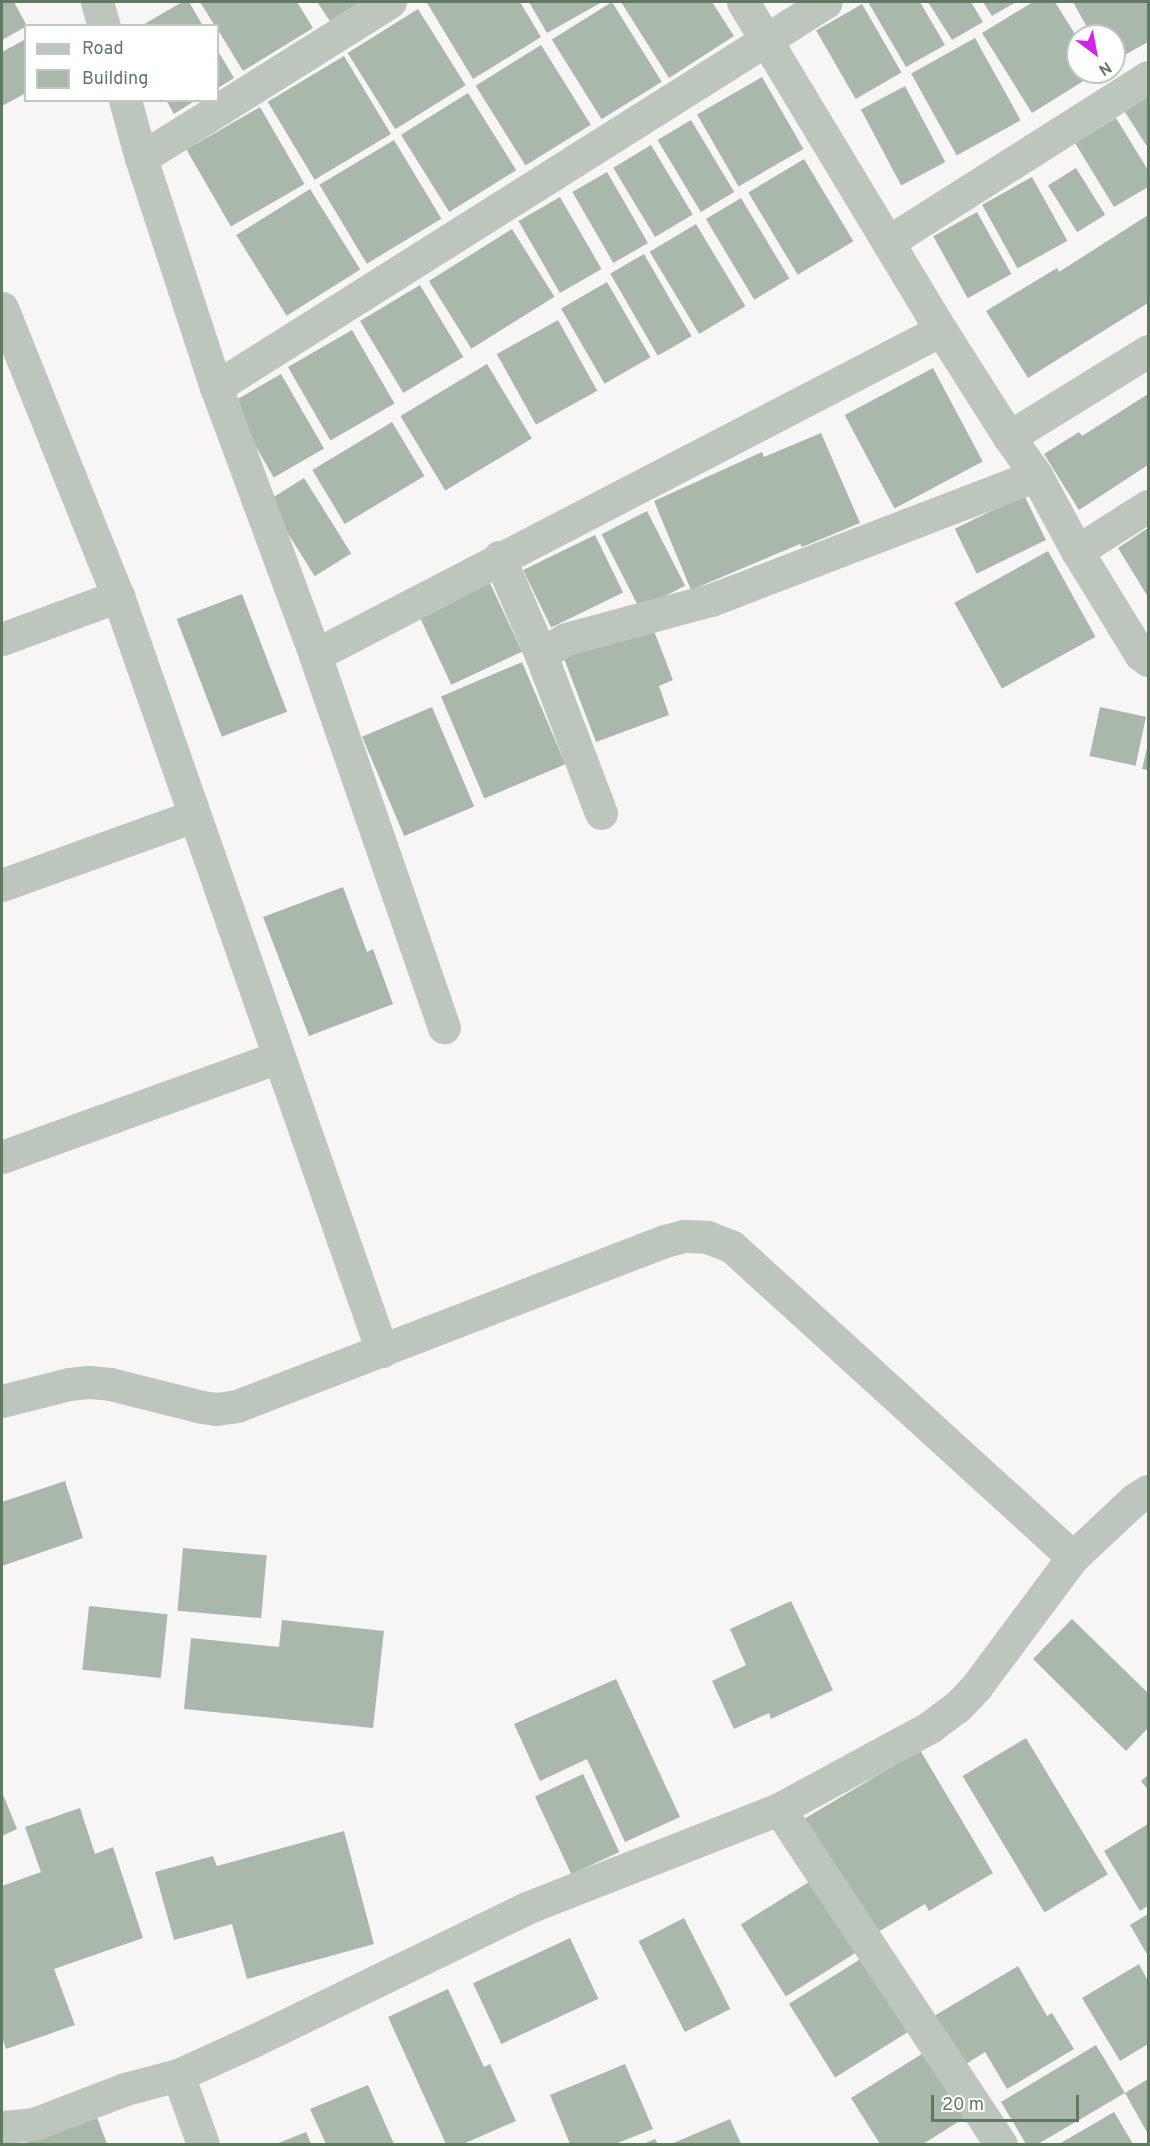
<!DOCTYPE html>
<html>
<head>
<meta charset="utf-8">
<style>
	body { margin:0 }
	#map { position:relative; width:1150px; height:2146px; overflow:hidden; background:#f8f5f6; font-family:Overpass,sans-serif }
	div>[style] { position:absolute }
	.building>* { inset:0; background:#aab8ab; transform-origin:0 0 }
	.minor>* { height:33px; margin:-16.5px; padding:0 16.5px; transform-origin:16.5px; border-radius:16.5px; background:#bcc6bd }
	span { translate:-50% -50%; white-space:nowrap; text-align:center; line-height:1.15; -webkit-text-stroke:6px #fff; paint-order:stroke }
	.frame { position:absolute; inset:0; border:3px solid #5e7b60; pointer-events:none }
	.legend { position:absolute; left:24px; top:24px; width:195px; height:78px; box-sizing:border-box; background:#fff; border:2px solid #bfcabf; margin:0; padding:8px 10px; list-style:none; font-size:18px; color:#5e7b60 }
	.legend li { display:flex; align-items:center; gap:12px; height:30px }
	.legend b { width:30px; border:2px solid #bfcabf }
	.north { position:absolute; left:1066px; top:24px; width:60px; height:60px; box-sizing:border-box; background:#fff; border:2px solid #bfcabf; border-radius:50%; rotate:148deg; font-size:16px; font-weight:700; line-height:24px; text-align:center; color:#5e7b60 }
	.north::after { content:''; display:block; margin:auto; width:21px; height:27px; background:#d223ea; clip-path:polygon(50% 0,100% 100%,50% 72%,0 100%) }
	.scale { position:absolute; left:931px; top:2095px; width:148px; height:27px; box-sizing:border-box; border:3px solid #5e7b60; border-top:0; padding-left:8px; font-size:18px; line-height:21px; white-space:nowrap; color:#5e7b60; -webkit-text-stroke:4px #fff; paint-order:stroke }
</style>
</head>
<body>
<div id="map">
	<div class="building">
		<div style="clip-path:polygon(2px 2px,14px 2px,27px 26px,2px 40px)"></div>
		<div style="clip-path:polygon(182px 2px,189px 2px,203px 26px,141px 26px)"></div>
		<div style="clip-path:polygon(200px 2px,297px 2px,313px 28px,243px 71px,218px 30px,218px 26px,215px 26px)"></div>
		<div style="clip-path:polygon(317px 2px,360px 2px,330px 21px)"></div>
		<div style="clip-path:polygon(429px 2px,520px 2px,541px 37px,473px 79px,427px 3px)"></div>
		<div style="clip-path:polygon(529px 2px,602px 2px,547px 33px)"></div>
		<div style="left:612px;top:2px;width:94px;height:71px;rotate:58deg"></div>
		<div style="clip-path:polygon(621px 2px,712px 2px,734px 36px,669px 78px)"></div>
		<div style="clip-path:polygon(868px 2px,920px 2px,945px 45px,906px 67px)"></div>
		<div style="clip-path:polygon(928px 2px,971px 2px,983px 22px,952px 40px)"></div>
		<div style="clip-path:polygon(983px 2px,1016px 2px,992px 16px)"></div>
		<div style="clip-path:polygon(1033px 2px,1055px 2px,1078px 39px,1078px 72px,1098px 72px,1032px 113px,982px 33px)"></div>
		<div style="clip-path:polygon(1073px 2px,1148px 2px,1148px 42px,1114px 61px,1114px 36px,1092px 36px)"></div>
		<div style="left:862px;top:4px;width:79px;height:53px;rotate:60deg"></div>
		<div style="left:418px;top:9px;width:90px;height:83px;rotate:58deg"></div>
		<div style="left:975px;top:38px;width:94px;height:73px;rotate:61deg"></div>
		<div style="clip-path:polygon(26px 39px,26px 93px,2px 106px,2px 52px)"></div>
		<div style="left:541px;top:45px;width:94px;height:77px;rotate:58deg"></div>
		<div style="clip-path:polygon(218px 51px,234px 78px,218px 88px)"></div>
		<div style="left:344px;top:56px;width:91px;height:89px;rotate:59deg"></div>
		<div style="left:762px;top:77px;width:83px;height:75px;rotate:60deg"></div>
		<div style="left:905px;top:86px;width:86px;height:50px;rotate:62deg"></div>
		<div style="clip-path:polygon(1148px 92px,1148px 148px,1123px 109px)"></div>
		<div style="left:468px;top:93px;width:91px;height:79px;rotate:58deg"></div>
		<div style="clip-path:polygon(166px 100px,196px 100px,174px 114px)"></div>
		<div style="left:260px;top:107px;width:89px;height:85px;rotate:60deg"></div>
		<div style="clip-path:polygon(1116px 118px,1148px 170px,1148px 187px,1114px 207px,1075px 143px)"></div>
		<div style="left:691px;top:120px;width:84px;height:39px;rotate:59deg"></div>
		<div style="left:394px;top:140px;width:92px;height:87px;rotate:59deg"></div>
		<div style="left:651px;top:145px;width:81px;height:44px;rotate:59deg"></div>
		<div style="left:804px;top:159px;width:96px;height:65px;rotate:59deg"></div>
		<div style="left:1076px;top:168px;width:55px;height:33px;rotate:58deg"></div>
		<div style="left:607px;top:172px;width:82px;height:40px;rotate:60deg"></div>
		<div style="left:1032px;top:177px;width:73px;height:57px;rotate:61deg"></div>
		<div style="left:310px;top:189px;width:95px;height:87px;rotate:58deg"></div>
		<div style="left:560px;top:197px;width:83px;height:48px;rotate:60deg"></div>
		<div style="left:741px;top:198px;width:94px;height:41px;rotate:59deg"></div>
		<div style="left:977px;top:212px;width:71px;height:50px;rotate:61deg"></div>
		<div style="clip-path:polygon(1148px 215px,1148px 303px,1028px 378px,986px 311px,1057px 268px,1059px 272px)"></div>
		<div style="left:696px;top:224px;width:96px;height:54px;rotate:59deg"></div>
		<div style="left:512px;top:229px;width:80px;height:98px;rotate:58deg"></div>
		<div style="left:644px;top:254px;width:95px;height:39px;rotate:60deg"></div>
		<div style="left:607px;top:282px;width:87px;height:53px;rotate:60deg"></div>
		<div style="left:420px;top:285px;width:84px;height:70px;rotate:59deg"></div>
		<div style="left:558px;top:320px;width:81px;height:70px;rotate:61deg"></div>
		<div style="left:352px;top:330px;width:85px;height:74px;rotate:60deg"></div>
		<div style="left:487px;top:364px;width:87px;height:101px;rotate:59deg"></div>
		<div style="left:933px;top:368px;width:106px;height:100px;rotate:62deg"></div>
		<div style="left:281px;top:374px;width:86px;height:58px;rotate:60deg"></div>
		<div style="clip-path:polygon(1148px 394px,1148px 465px,1079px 510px,1044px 454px,1079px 432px,1082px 436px)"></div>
		<div style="left:392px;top:422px;width:63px;height:93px;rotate:59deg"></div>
		<div style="clip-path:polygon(821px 433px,860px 523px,802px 547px,800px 544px,691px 590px,654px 501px,762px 452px,764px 457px)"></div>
		<div style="left:304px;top:478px;width:89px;height:43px;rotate:58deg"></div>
		<div style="left:1024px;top:495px;width:50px;height:77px;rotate:64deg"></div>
		<div style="left:647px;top:511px;width:84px;height:51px;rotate:63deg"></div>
		<div style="clip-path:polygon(1148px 528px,1148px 597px,1118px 548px)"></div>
		<div style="left:595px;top:535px;width:64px;height:80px;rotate:64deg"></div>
		<div style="left:1048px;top:551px;width:98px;height:107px;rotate:61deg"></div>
		<div style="left:489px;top:581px;width:78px;height:78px;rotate:65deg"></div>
		<div style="left:242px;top:594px;width:126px;height:70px;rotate:69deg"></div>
		<div style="clip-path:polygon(651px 623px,673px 680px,659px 686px,669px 715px,596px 742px,563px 656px)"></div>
		<div style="left:522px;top:662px;width:111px;height:88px;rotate:67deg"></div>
		<div style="left:432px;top:707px;width:108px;height:76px;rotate:67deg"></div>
		<div style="left:1100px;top:707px;width:47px;height:50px;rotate:12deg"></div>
		<div style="clip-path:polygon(1148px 744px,1148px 770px,1142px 769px)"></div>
		<div style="clip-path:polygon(343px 887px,367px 952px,373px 949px,393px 1004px,309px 1036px,263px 917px)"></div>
		<div style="clip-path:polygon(65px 1481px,83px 1538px,2px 1566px,2px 1502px)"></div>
		<div style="left:183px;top:1548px;width:84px;height:63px;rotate:5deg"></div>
		<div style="clip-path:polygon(791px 1601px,833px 1690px,771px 1719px,769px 1713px,734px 1729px,712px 1681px,746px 1665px,730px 1629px)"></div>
		<div style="left:89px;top:1606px;width:79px;height:64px;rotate:6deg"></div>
		<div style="clip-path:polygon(1072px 1619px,1148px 1693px,1148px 1728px,1126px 1751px,1033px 1659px)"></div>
		<div style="clip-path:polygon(282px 1620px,384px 1631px,373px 1728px,184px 1709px,191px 1638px,279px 1647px)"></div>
		<div style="clip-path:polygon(616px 1679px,680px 1817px,625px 1842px,587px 1759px,540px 1781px,514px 1724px)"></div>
		<div style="left:1026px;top:1738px;width:159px;height:74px;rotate:59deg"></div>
		<div style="clip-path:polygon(920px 1750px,993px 1873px,929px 1911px,925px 1904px,873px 1935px,804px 1819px)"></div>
		<div style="left:583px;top:1774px;width:86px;height:53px;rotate:65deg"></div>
		<div style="clip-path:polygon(1148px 1775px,1148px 1790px,1141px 1781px)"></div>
		<div style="clip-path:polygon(2px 1792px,17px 1829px,2px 1836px)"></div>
		<div style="clip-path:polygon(80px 1808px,95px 1854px,113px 1847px,143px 1938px,54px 1969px,75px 2025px,6px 2049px,2px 2037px,2px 1886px,41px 1872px,25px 1827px)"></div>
		<div style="clip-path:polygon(1148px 1824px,1148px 1906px,1140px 1911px,1104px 1851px)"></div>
		<div style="clip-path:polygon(344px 1831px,374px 1944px,247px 1979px,232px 1924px,174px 1940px,155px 1872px,213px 1856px,217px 1866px)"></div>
		<div style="left:812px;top:1880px;width:85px;height:84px;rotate:58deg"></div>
		<div style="clip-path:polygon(1148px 1914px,1148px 1956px,1130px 1925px)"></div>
		<div style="left:684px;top:1918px;width:102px;height:51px;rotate:63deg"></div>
		<div style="left:570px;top:1938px;width:67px;height:107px;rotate:65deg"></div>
		<div style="left:867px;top:1955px;width:87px;height:92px;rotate:58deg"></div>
		<div style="clip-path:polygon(1139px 1964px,1148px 1981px,1148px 2044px,1120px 2061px,1082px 1998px)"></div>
		<div style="clip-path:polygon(1018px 1966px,1047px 2016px,1052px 2013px,1074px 2049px,1007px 2089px,985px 2052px,963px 2066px,934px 2016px)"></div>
		<div style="clip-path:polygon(448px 1989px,484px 2067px,490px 2064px,516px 2121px,463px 2144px,446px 2144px,388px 2017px)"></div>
		<div style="clip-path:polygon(1096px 2045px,1125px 2093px,1038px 2144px,1026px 2144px,1001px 2102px)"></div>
		<div style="clip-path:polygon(925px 2052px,966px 2117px,923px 2144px,880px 2144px,851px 2098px)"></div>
		<div style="clip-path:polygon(625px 2064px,653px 2129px,615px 2144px,570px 2144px,550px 2095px)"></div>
		<div style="clip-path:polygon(1148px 2079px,1148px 2134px,1125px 2093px)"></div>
		<div style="clip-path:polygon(368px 2085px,394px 2144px,326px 2144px,310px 2109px)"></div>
		<div style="clip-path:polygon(1114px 2112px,1133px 2144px,1059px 2144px)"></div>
		<div style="clip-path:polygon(97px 2117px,107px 2144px,22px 2144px)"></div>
		<div style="clip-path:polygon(730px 2119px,741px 2144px,671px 2144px)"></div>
		<div style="clip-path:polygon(306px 2132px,311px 2144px,276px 2144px)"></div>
		<div style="clip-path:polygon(655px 2139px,658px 2144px,643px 2144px)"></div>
	</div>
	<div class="minor">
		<div style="left:97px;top:2px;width:25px;rotate:74deg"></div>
		<div style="left:743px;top:2px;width:383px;rotate:58.9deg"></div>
		<div style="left:941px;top:330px;width:127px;rotate:57.6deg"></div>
		<div style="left:1009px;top:437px;width:47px;rotate:54.6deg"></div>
		<div style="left:1036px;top:475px;width:86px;rotate:61.7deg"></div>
		<div style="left:1077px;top:551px;width:121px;rotate:58.5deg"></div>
		<div style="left:1140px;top:654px;width:10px;rotate:37deg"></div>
		<div style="left:125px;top:100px;width:60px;rotate:74.6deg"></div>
		<div style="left:141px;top:158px;width:241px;rotate:71.9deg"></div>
		<div style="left:216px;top:387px;width:286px;rotate:69.7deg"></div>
		<div style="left:315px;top:655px;width:394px;rotate:70.9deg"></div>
		<div style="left:141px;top:158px;width:294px;rotate:-32.1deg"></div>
		<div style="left:888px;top:242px;width:308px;rotate:-32.4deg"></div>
		<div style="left:2px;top:308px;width:310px;rotate:68.1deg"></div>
		<div style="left:118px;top:596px;width:800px;rotate:70.73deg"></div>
		<div style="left:216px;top:387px;width:721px;rotate:-32.26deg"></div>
		<div style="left:1009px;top:437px;width:163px;rotate:-31.7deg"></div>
		<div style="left:1077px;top:551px;width:84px;rotate:-32.4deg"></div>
		<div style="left:499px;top:557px;width:107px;rotate:66.8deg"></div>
		<div style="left:541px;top:655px;width:169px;rotate:69.2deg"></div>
		<div style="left:2px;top:639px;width:124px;rotate:-20.3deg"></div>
		<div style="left:315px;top:655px;width:705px;rotate:-27.44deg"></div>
		<div style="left:541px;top:655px;width:30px;rotate:-33deg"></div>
		<div style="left:566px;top:639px;width:150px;rotate:-15.1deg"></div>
		<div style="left:711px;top:600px;width:348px;rotate:-21deg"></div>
		<div style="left:2px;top:885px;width:204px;rotate:-19.8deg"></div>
		<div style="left:2px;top:1157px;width:294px;rotate:-19.9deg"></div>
		<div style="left:2px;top:1401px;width:69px;rotate:-14.2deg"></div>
		<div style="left:69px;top:1384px;width:20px;rotate:-6deg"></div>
		<div style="left:89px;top:1382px;width:21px;rotate:5deg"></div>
		<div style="left:110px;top:1384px;width:95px;rotate:14deg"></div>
		<div style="left:202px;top:1407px;width:14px;rotate:8deg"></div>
		<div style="left:216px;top:1409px;width:21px;rotate:-8deg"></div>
		<div style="left:237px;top:1406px;width:459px;rotate:-21.1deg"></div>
		<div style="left:665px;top:1241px;width:20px;rotate:-15deg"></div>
		<div style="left:684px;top:1236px;width:23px;rotate:2deg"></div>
		<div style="left:707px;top:1237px;width:26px;rotate:21deg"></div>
		<div style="left:731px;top:1246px;width:462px;rotate:42.3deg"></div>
		<div style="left:779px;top:1809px;width:402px;rotate:56.5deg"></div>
		<div style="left:178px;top:2075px;width:73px;rotate:70.1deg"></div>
		<div style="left:2px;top:2127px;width:32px;rotate:-5deg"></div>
		<div style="left:34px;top:2124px;width:97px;rotate:-21deg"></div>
		<div style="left:125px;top:2089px;width:55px;rotate:-14.8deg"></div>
		<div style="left:178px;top:2075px;width:82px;rotate:-24.4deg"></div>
		<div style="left:253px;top:2041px;width:307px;rotate:-25.9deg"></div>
		<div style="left:529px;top:1907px;width:269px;rotate:-21.4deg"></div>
		<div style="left:779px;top:1809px;width:172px;rotate:-28.5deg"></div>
		<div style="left:930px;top:1727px;width:34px;rotate:-37deg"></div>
		<div style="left:957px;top:1707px;width:28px;rotate:-46deg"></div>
		<div style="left:976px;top:1687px;width:162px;rotate:-53.3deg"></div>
		<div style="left:1073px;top:1557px;width:85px;rotate:-43.1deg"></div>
		<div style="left:1135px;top:1499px;width:15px;rotate:-32deg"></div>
	</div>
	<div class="frame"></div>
	<ul class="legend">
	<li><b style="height:8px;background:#bcc6bd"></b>Road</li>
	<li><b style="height:16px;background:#aab8ab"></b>Building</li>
	</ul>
	<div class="north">N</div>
	<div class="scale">20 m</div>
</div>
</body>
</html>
